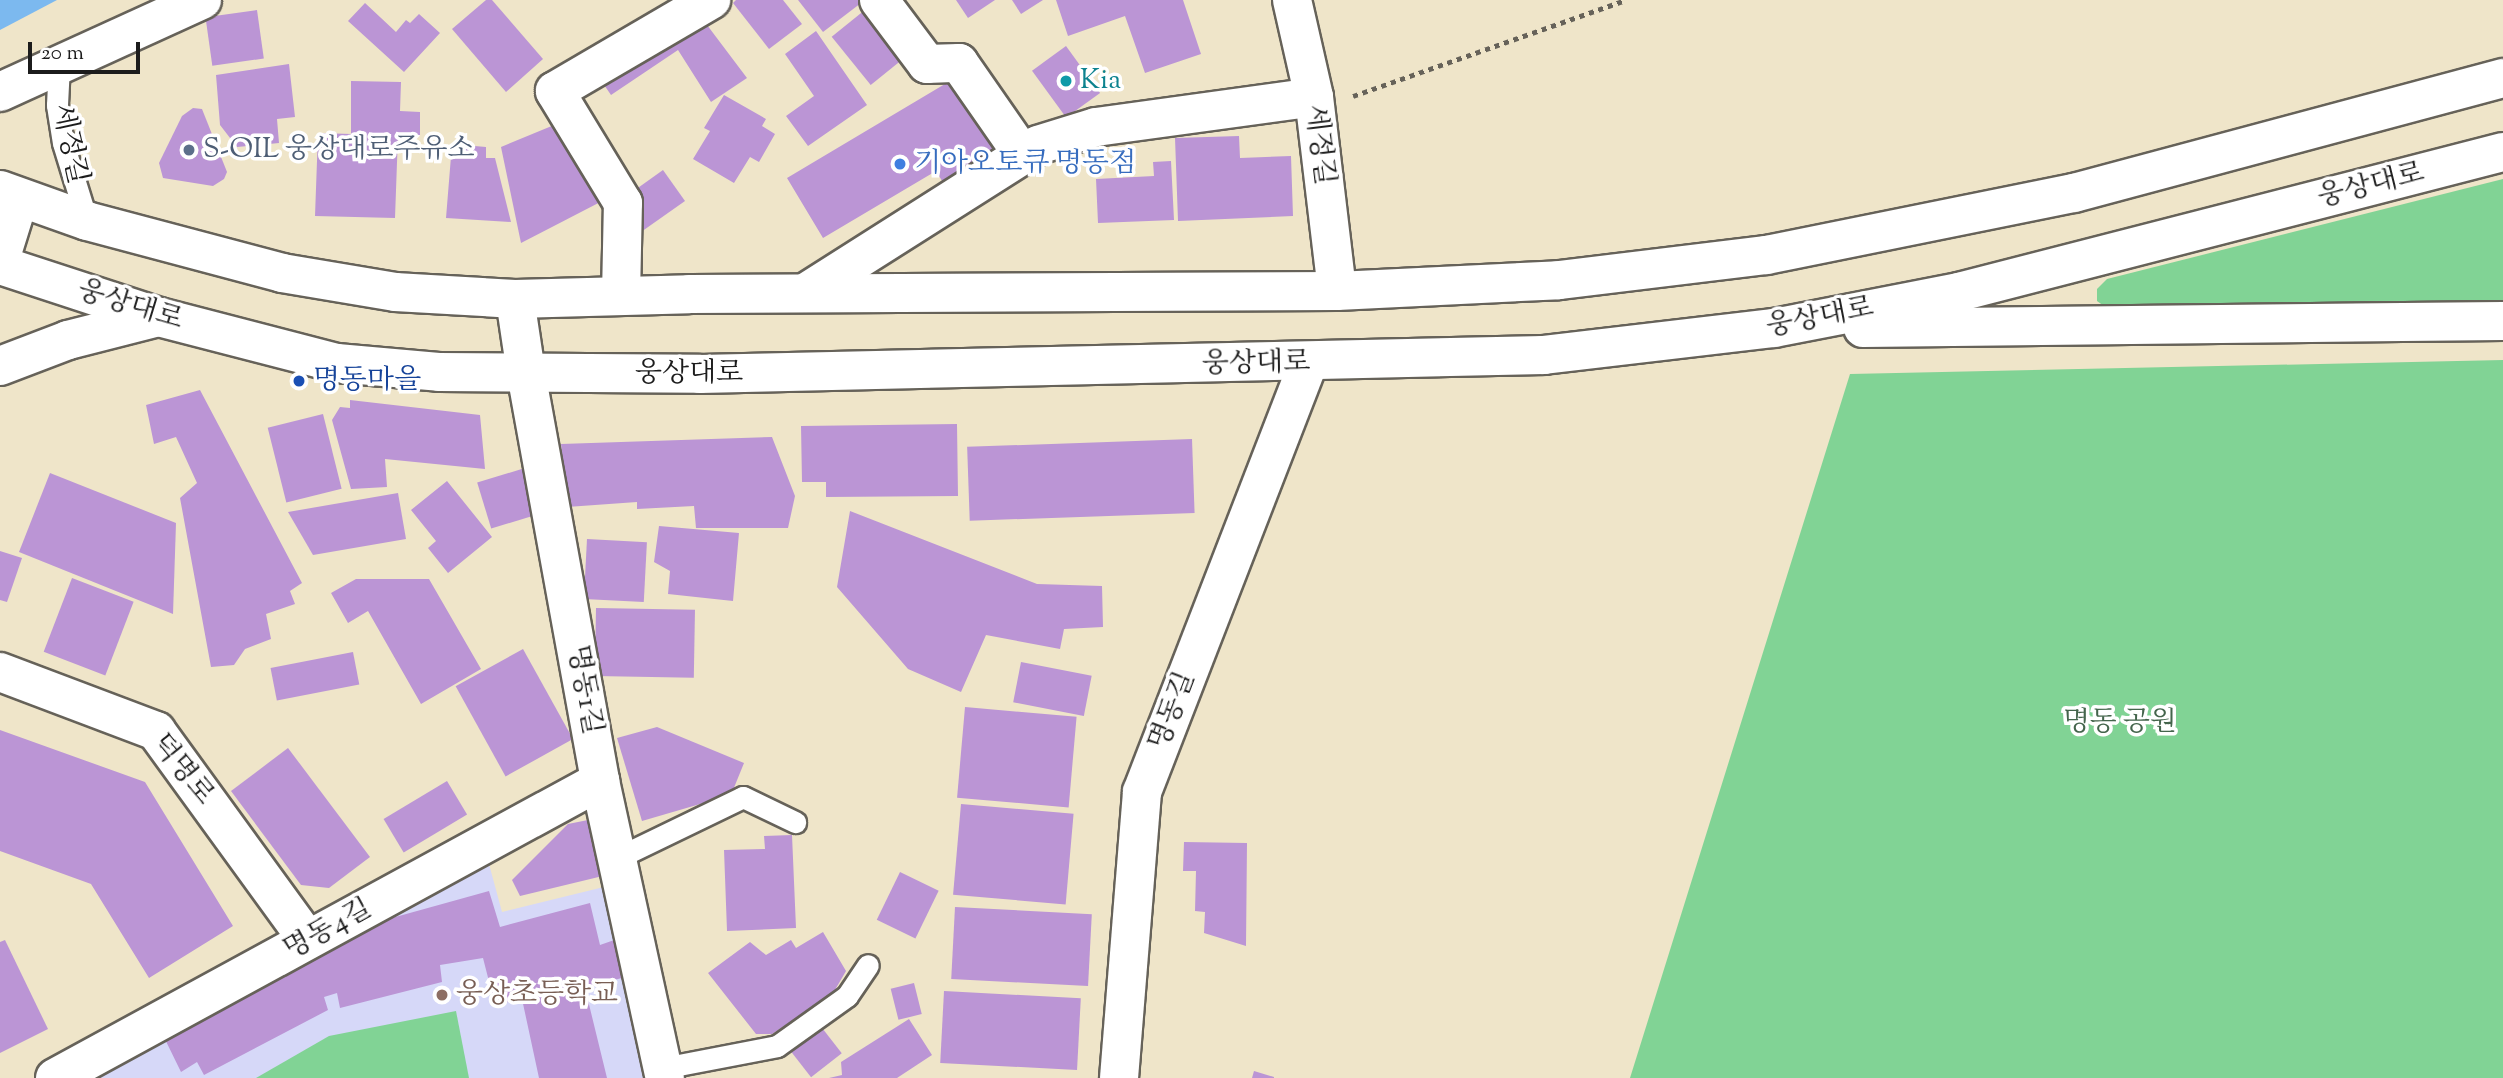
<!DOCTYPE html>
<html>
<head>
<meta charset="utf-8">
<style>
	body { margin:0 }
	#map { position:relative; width:2503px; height:1078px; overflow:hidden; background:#efe5c9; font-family:"Sorts Mill Goudy","Noto Serif KR",serif }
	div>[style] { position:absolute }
	.built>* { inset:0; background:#d6d8f8 }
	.green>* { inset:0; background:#81d395 }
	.water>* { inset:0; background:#7cb9ef }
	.building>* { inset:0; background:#bb95d5; transform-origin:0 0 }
	.path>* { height:4.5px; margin-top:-2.25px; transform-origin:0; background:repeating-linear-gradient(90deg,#666259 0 5px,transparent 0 10px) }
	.roads { filter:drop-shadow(2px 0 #666259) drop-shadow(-2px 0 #666259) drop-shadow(0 2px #666259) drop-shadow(0 -2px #666259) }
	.lane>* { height:21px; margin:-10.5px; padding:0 10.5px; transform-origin:10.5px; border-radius:10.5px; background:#fff }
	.street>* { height:38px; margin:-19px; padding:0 19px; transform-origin:19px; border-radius:19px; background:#fff }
	.secondary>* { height:38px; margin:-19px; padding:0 19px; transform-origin:19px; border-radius:19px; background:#fff }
	.dots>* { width:19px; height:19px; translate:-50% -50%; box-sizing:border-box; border:4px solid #fff; border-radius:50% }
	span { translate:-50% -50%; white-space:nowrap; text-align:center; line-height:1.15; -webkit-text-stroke:7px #fff; paint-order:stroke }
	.culture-label { font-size:28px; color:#0d838f }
	.left { translate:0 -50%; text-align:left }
	.street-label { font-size:28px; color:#1c1c1c }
	.service-label { font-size:28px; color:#4e5e75 }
	.shop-label { font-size:28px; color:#366cbe }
	.transit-label { font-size:28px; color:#164399 }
	.park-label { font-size:28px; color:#44654c }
	.education-label { font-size:28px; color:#785e54 }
	.scale { position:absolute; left:28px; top:42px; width:112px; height:32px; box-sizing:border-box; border:4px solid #1c1c1c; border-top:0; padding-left:9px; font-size:21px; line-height:24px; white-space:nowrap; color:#1c1c1c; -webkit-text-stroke:5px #fff; paint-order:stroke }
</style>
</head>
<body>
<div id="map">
	<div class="built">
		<div style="clip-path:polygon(489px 864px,502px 912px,612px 885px,654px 1078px,96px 1078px)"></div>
	</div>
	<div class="green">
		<div style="clip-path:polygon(2503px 179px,2503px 303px,2111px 311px,2097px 301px,2097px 289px,2107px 279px)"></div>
		<div style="clip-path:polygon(2503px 360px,2503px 1078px,1630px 1078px,1850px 374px)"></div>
		<div style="clip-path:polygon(456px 1011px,469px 1078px,256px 1078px,329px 1036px)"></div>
	</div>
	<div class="water">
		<div style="clip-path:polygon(0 0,57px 0,0 30px)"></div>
	</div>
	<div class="building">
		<div style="clip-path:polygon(486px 0,492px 0,543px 59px,506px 92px,452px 29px)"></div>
		<div style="clip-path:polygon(736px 0,783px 0,802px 24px,769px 49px,733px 3px)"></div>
		<div style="clip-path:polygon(798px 0,865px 0,823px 32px)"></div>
		<div style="clip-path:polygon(956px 0,995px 0,968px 18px)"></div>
		<div style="clip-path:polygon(1012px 0,1043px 0,1021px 14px)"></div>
		<div style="clip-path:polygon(1056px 0,1183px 0,1201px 54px,1145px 73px,1125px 16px,1068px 36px)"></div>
		<div style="left:876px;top:1px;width:62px;height:57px;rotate:51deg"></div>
		<div style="clip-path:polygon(365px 3px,396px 32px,406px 20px,410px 23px,419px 14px,440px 33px,404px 72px,348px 21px)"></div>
		<div style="left:257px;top:10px;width:49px;height:52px;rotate:82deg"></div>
		<div style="clip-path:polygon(698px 13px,747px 78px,711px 102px,678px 50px,611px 95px,598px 76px)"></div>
		<div style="clip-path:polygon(816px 31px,867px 105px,808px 146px,786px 116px,814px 96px,785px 54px)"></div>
		<div style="left:1066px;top:46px;width:58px;height:42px;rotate:54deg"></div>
		<div style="clip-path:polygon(289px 64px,295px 117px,277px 119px,279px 143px,237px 147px,220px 125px,216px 75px)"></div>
		<div style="clip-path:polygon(955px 78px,1001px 156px,947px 189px,936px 171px,823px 238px,787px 178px)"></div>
		<div style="clip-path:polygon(351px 81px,401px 82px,400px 111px,420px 112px,420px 135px,398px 135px,395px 218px,315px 216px,318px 133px,351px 134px)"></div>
		<div style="clip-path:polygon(724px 95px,766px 119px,762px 126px,775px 134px,759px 162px,750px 157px,734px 183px,693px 159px,710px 131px,704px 128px)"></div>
		<div style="clip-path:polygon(193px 108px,202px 109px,227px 172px,224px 179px,213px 186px,163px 178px,159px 163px,182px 116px)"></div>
		<div style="clip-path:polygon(559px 123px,612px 196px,521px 243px,501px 147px)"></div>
		<div style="clip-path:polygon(1239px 136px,1240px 158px,1291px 156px,1293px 216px,1178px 221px,1175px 138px)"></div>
		<div style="clip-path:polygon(452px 144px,486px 147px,486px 158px,495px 158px,511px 222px,446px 218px)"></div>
		<div style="clip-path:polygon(1171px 161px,1174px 220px,1098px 223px,1096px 179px,1154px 176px,1153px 162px)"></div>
		<div style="clip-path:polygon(663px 170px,685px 201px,641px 232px,628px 195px)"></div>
		<div style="clip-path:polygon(200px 390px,302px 583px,290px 591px,295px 604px,266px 614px,271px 639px,245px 649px,234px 665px,211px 667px,180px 498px,197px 483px,176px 437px,154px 444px,146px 405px)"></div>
		<div style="clip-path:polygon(350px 400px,480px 415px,485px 469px,385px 459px,387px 487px,351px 489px,332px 420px,340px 407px,350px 408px)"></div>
		<div style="left:323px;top:414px;width:77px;height:57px;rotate:76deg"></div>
		<div style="clip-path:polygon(957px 424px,958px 496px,826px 497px,826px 482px,802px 482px,801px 426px)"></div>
		<div style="clip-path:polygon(772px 437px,795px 496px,788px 528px,696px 528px,694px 506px,637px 509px,637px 502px,567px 507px,561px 444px)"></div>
		<div style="left:1192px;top:439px;width:74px;height:225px;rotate:88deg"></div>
		<div style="left:525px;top:468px;width:48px;height:50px;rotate:73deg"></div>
		<div style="clip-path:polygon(50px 473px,176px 523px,173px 614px,19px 552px)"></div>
		<div style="clip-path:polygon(447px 481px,492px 537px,448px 573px,428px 548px,436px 541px,411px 510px)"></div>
		<div style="clip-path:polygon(398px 493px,406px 539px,313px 555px,288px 512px)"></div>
		<div style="clip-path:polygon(850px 511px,1037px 584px,1102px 586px,1103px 627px,1064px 629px,1060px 649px,986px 635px,961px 692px,908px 669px,837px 587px)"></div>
		<div style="clip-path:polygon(659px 526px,739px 533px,733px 601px,668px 594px,670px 571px,654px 562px)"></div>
		<div style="left:587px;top:539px;width:60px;height:60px;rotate:3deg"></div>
		<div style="clip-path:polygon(0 551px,22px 558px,7px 602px,0 600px)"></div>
		<div style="left:72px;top:578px;width:66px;height:79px;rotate:21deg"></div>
		<div style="clip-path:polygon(356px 579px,429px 579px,481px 669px,421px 704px,368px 611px,348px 623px,331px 593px)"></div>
		<div style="left:596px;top:608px;width:99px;height:68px;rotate:1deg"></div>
		<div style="left:523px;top:649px;width:103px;height:77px;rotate:61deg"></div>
		<div style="left:353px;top:652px;width:33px;height:84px;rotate:79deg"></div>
		<div style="left:1021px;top:662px;width:72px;height:41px;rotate:11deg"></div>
		<div style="left:965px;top:707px;width:112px;height:91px;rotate:5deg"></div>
		<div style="clip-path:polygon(657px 727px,744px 763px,731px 795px,642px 821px,617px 738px)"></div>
		<div style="clip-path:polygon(0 730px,145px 782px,233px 926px,149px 978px,91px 884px,0 851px)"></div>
		<div style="clip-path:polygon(288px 748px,370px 857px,329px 888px,301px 885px,231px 791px)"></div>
		<div style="left:447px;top:781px;width:39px;height:74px;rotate:59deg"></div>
		<div style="left:961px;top:804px;width:113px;height:91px;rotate:5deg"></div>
		<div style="clip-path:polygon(598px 818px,611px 874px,520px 896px,512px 880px,568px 824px)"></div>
		<div style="clip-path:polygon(792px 835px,796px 928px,727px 931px,724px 850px,765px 849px,764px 836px)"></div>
		<div style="clip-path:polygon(1184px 842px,1247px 843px,1246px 946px,1204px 933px,1205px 912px,1195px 911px,1196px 871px,1183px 871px)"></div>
		<div style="left:900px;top:872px;width:43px;height:53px;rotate:26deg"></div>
		<div style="clip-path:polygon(489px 891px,500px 927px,590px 903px,600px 945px,620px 938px,629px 976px,585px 988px,607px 1078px,539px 1078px,522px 999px,495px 1005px,483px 958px,440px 965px,442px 982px,340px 1008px,337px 993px,324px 997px,328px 1010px,204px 1075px,197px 1062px,181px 1072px,159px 1027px,381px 921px)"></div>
		<div style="left:955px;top:907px;width:137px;height:72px;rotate:3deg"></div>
		<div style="clip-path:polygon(823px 932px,846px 971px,832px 995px,772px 1034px,756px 1034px,708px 973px,750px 942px,766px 955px,791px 940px,796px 948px)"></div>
		<div style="clip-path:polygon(5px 940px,48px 1029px,0 1053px,0 942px)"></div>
		<div style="left:914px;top:983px;width:32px;height:24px;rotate:76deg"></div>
		<div style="left:944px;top:991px;width:137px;height:72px;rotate:3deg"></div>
		<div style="clip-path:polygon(909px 1019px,932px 1055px,897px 1078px,829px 1078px,842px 1075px,841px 1062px)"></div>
		<div style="left:819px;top:1024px;width:37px;height:39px;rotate:52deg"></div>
		<div style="clip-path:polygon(1254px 1071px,1274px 1077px,1274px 1078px,1252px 1078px)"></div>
	</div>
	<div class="path">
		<div style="left:1353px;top:96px;width:288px;rotate:-19.4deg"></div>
	</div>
	<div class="roads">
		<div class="lane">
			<div style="left:59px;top:65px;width:40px;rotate:92.9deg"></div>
			<div style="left:57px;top:105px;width:38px;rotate:81deg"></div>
			<div style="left:63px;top:143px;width:82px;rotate:72.9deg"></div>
			<div style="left:617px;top:858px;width:140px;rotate:-25.8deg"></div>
			<div style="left:743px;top:797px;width:58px;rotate:25.7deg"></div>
			<div style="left:663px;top:1068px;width:116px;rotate:-10.9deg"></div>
			<div style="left:777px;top:1046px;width:86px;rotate:-35.5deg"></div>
			<div style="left:847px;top:996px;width:37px;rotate:-56deg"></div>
		</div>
		<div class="street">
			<div style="left:879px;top:0;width:80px;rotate:53.1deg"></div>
			<div style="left:927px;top:64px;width:32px;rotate:-2deg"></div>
			<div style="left:959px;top:63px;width:112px;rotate:55.2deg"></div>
			<div style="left:1292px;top:0;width:99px;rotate:77.2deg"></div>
			<div style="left:1314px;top:97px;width:195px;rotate:83.2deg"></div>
			<div style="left:0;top:92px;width:222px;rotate:-24.5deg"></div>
			<div style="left:805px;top:293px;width:276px;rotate:-32.4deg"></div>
			<div style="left:1038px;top:145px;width:61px;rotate:-17.2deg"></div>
			<div style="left:1096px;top:127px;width:220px;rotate:-7.8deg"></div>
			<div style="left:621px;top:296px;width:93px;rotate:-88.8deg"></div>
			<div style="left:623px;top:203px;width:131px;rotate:-121.3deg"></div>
			<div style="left:555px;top:91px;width:181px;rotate:-30.3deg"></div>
			<div style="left:515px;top:299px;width:75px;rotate:81.5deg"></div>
			<div style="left:526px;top:373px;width:415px;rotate:79.7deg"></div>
			<div style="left:600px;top:781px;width:304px;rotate:77.7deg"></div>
			<div style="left:0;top:672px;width:167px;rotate:20.7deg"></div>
			<div style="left:156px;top:731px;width:258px;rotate:54deg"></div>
			<div style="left:55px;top:1078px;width:621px;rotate:-28.59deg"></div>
			<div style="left:1119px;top:1078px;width:287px;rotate:-85.4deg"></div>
			<div style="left:1142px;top:792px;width:460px;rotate:-68.8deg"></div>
		</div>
		<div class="secondary">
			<div style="left:0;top:190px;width:92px;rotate:19.6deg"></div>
			<div style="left:87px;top:221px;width:202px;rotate:14.9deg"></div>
			<div style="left:282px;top:273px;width:115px;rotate:9.5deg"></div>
			<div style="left:395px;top:292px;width:120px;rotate:3.3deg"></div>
			<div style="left:515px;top:299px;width:174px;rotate:-1.6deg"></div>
			<div style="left:689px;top:294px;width:648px;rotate:-0.27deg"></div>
			<div style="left:1337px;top:291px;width:222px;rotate:-2.8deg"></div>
			<div style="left:1559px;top:280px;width:209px;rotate:-6.9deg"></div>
			<div style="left:1766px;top:255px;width:314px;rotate:-11.4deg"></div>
			<div style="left:2074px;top:193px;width:444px;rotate:-15deg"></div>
			<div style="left:0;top:260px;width:64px;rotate:-72.7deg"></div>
			<div style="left:0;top:265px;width:167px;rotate:18.1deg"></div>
			<div style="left:159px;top:317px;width:184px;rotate:14.5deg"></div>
			<div style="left:337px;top:363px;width:102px;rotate:5deg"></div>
			<div style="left:439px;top:372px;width:261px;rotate:0.4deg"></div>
			<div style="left:700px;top:374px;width:844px;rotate:-1.29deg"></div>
			<div style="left:1544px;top:355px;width:232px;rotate:-6.7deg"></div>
			<div style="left:1774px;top:328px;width:188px;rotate:-11deg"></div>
			<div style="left:1959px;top:292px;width:562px;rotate:-14.43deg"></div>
			<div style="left:1863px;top:328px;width:640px;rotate:-0.63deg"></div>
			<div style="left:0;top:366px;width:73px;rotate:-20.9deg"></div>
			<div style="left:68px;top:340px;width:94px;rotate:-14.2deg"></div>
		</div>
	</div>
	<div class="dots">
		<div style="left:1066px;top:81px;background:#0f9aa8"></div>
		<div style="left:189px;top:150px;background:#5c6f8a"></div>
		<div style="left:900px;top:164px;background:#3f7fe0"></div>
		<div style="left:299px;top:381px;background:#1a4fb4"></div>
		<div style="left:442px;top:995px;background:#8d6e63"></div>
	</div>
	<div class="culture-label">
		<span class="left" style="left:1080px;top:81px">Kia</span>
	</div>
	<div class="street-label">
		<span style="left:69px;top:144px;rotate:78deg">세정길</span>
		<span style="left:1319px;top:145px;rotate:83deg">세정길</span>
		<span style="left:2371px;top:186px;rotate:-14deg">웅상대로</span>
		<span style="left:130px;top:306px;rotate:17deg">웅상대로</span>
		<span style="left:1820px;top:318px;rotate:-11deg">웅상대로</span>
		<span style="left:1256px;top:364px;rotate:-1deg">웅상대로</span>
		<span style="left:689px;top:374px">웅상대로</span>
		<span style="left:584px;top:690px;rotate:80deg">명동1길</span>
		<span style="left:1173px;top:711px;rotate:-69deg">명동길</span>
		<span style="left:182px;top:770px;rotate:51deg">덕명로</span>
		<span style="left:328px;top:930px;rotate:-29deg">명동4길</span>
	</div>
	<div class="service-label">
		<span class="left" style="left:203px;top:150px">S-OIL 웅상대로주유소</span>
	</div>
	<div class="shop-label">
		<span class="left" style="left:914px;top:164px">기아오토큐 명동점</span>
	</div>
	<div class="transit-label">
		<span class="left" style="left:313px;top:381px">명동마을</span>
	</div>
	<div class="park-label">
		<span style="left:2120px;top:723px">명동 공원</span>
	</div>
	<div class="education-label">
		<span class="left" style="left:456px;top:995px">웅상초등학교</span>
	</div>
	<div class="scale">20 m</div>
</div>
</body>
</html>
